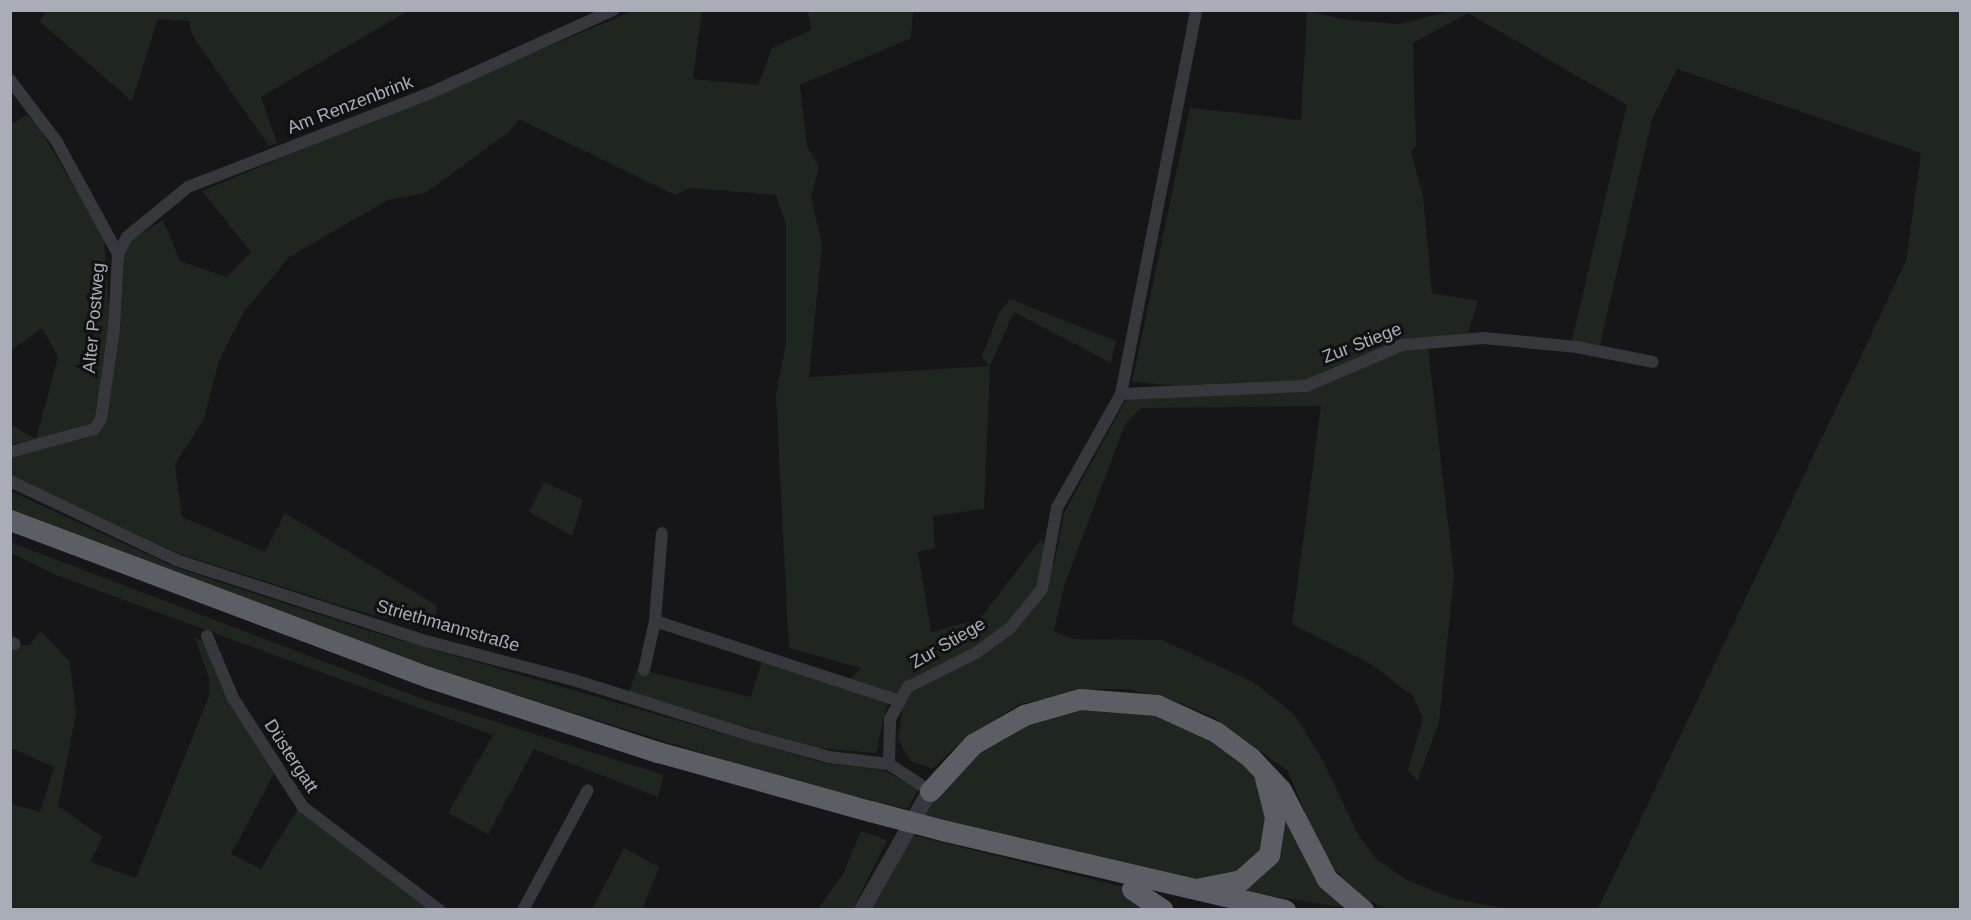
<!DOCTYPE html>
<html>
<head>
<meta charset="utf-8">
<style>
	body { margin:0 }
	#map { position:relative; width:1971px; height:920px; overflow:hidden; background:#161618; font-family:Arial,sans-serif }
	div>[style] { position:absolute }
	.green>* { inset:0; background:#1e261f }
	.minor>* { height:12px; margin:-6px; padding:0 6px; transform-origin:6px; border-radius:6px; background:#37383d }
	.tertiary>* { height:16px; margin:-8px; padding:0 8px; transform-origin:8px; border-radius:8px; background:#37383d }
	.trunk>* { height:21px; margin:-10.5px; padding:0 10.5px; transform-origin:10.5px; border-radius:10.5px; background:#5b5e65 }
	.trunk-bridge>* { height:21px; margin:-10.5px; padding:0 10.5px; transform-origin:10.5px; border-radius:10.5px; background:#5b5e65 }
	span { translate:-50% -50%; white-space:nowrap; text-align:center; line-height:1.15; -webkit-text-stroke:6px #111113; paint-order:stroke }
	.street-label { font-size:18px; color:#a8adb8 }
	.frame { position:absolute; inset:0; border:12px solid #a8adb8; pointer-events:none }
</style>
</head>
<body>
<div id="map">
	<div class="green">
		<div style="clip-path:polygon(1455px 10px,1960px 11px,1960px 909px,1598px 909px,1906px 261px,1921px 153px,1677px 69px,1652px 119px,1600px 345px,1572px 340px,1627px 105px,1468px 13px,1413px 43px,1416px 145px,1411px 152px,1423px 195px,1432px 293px,1478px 301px,1468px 333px,1427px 338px,1454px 576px,1439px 723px,1417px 781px,1408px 770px,1423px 718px,1413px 696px,1371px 664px,1292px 624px,1321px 406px,1141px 408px,1126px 422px,1064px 586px,1054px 631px,1074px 639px,1162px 640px,1253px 682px,1294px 714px,1322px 759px,1358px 834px,1377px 860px,1409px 881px,1455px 899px,1508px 909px,1387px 909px,1361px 897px,1323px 857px,1288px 771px,1213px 717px,1167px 698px,1127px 689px,1099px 689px,1020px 704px,968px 736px,932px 769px,911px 761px,898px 739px,907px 681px,886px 708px,876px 753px,817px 748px,629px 692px,637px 669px,751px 697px,762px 660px,843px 687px,861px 668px,789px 648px,776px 395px,786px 343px,786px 224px,776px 195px,690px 188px,675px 195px,519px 119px,509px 132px,425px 193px,388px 200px,289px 257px,244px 312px,219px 360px,204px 419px,175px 464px,182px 517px,265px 552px,285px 513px,436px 605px,436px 631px,355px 610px,177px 553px,11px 475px,12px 456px,94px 435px,123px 256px,131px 240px,163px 220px,180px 261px,227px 277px,251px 252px,202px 191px,633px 11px,702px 11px,693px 79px,758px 85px,772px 48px,811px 30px,808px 11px,913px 11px,911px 38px,800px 85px,807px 146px,819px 167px,811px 196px,822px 245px,809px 377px,989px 366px,982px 356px,999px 313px,1010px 299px,1116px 341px,1111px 363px,1014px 312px,990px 366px,984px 509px,933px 516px,935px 548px,918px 552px,931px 632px,980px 619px,1041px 539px,1054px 565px,1064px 513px,1126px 400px,1181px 386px,1132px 382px,1190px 108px,1301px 120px,1307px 11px,1346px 20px,1400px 24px)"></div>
		<div style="clip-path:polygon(47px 11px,47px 10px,408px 11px,261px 97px,277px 143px,269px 146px,192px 35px,189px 21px,158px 19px,132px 101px,39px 21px)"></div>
		<div style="clip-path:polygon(27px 115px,37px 124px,104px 237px,110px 327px,97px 418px,91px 424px,36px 439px,11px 444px,10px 424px,36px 439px,58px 357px,42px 328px,11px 351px,11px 124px)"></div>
		<div style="clip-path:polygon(544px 482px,583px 500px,572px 536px,529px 512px)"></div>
		<div style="clip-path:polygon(10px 491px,177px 568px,366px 630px,824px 763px,883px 770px,918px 789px,908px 809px,812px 787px,360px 647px,11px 510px)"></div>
		<div style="clip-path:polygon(10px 542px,417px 697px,664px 775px,658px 797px,534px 749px,488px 834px,448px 813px,493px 735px,56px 575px,11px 553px)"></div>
		<div style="clip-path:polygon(41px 631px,70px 662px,76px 714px,58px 806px,103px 837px,90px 862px,136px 878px,209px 696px,209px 678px,194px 636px,205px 643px,275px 772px,231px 854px,261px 869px,297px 810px,432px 909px,11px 909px,11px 804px,40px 812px,54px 767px,11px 748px,10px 647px,29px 645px)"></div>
		<div style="clip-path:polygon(1107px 698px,1216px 732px,1271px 795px,1258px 868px,1193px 890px,911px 822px,997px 727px)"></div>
		<div style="clip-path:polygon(1280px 812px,1354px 909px,1227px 889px,1241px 885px)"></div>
		<div style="clip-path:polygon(861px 831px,887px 840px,853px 909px,818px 909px,843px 874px)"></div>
		<div style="clip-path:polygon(904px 833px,1132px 889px,1163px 910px,862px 910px)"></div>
		<div style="clip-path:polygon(624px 848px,659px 867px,643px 907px,653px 909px,592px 909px)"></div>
	</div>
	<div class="minor">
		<div style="left:10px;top:80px;width:78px;rotate:52.8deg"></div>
		<div style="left:57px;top:142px;width:128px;rotate:61.4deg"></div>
		<div style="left:118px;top:254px;width:75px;rotate:93.1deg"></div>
		<div style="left:114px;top:329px;width:91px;rotate:98.2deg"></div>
		<div style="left:101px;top:419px;width:12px;rotate:125deg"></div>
		<div style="left:94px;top:429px;width:87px;rotate:164.7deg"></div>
		<div style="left:118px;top:254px;width:19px;rotate:-62deg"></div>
		<div style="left:127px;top:237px;width:79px;rotate:-39.3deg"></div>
		<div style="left:188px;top:187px;width:257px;rotate:-21.2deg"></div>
		<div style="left:428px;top:94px;width:203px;rotate:-24.4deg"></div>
		<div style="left:1121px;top:394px;width:185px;rotate:-2.5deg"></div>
		<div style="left:1306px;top:386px;width:104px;rotate:-23.1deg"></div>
		<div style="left:1402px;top:345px;width:82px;rotate:-4.9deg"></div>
		<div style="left:1484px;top:338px;width:93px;rotate:5.5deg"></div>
		<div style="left:1577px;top:347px;width:77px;rotate:11.2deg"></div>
		<div style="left:10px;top:481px;width:184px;rotate:25.4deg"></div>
		<div style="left:176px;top:560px;width:263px;rotate:18deg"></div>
		<div style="left:426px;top:641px;width:156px;rotate:14.8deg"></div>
		<div style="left:577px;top:681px;width:184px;rotate:17.4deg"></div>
		<div style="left:753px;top:736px;width:79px;rotate:15.4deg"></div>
		<div style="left:829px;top:757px;width:60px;rotate:6.7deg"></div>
		<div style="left:889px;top:764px;width:49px;rotate:33.4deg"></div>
		<div style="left:655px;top:621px;width:255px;rotate:18.1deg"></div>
		<div style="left:207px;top:636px;width:67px;rotate:67.2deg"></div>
		<div style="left:233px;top:698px;width:130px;rotate:57.3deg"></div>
		<div style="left:303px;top:807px;width:171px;rotate:37.1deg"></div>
		<div style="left:10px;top:642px;width:5px;rotate:22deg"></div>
		<div style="left:644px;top:670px;width:50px;rotate:-77.3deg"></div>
		<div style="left:655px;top:621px;width:88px;rotate:-85.5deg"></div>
		<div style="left:889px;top:764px;width:45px;rotate:-88.7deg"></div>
		<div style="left:890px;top:719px;width:37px;rotate:-61deg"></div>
		<div style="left:908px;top:687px;width:76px;rotate:-26.6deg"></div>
		<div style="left:976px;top:653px;width:42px;rotate:-36.3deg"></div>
		<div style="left:1010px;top:628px;width:50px;rotate:-50.6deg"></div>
		<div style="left:1042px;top:589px;width:82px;rotate:-79.5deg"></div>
		<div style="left:1057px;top:508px;width:131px;rotate:-60.7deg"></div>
		<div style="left:1121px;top:394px;width:391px;rotate:-78.9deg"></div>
		<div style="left:523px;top:910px;width:136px;rotate:-61.6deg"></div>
	</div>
	<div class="tertiary">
		<div style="left:862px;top:910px;width:137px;rotate:-60.3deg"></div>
	</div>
	<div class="trunk">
		<div style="left:10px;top:520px;width:447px;rotate:20.6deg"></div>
		<div style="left:428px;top:677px;width:242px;rotate:18.1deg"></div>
		<div style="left:658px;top:752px;width:220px;rotate:15.6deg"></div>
		<div style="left:930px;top:791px;width:64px;rotate:-47.5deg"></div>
		<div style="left:973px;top:744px;width:59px;rotate:-29.6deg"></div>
		<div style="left:1024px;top:715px;width:58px;rotate:-15.9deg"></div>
		<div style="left:1080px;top:699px;width:77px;rotate:4.5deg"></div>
		<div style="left:1157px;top:705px;width:65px;rotate:24.6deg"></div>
		<div style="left:1216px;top:732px;width:42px;rotate:36.3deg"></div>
		<div style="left:1250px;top:757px;width:45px;rotate:46.8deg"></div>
		<div style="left:1281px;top:790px;width:100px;rotate:62.7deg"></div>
		<div style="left:1327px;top:879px;width:48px;rotate:40.7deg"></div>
		<div style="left:946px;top:831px;width:348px;rotate:13.1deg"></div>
		<div style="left:1201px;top:888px;width:41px;rotate:-11.3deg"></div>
		<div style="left:1241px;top:880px;width:38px;rotate:-42deg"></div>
		<div style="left:1269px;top:855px;width:38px;rotate:-81deg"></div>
		<div style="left:1275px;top:817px;width:40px;rotate:-104.4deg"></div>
		<div style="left:1132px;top:889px;width:37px;rotate:34deg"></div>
	</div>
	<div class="trunk-bridge">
		<div style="left:870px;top:811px;width:79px;rotate:14.7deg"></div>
	</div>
	<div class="street-label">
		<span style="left:350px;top:105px;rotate:-21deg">Am Renzenbrink</span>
		<span style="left:94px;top:318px;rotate:-85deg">Alter Postweg</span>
		<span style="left:1362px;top:343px;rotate:-21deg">Zur Stiege</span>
		<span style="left:448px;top:626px;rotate:16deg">Striethmannstraße</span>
		<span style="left:948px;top:643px;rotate:-30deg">Zur Stiege</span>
		<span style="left:291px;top:756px;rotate:57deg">Düstergatt</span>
	</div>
	<div class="frame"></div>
</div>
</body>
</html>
